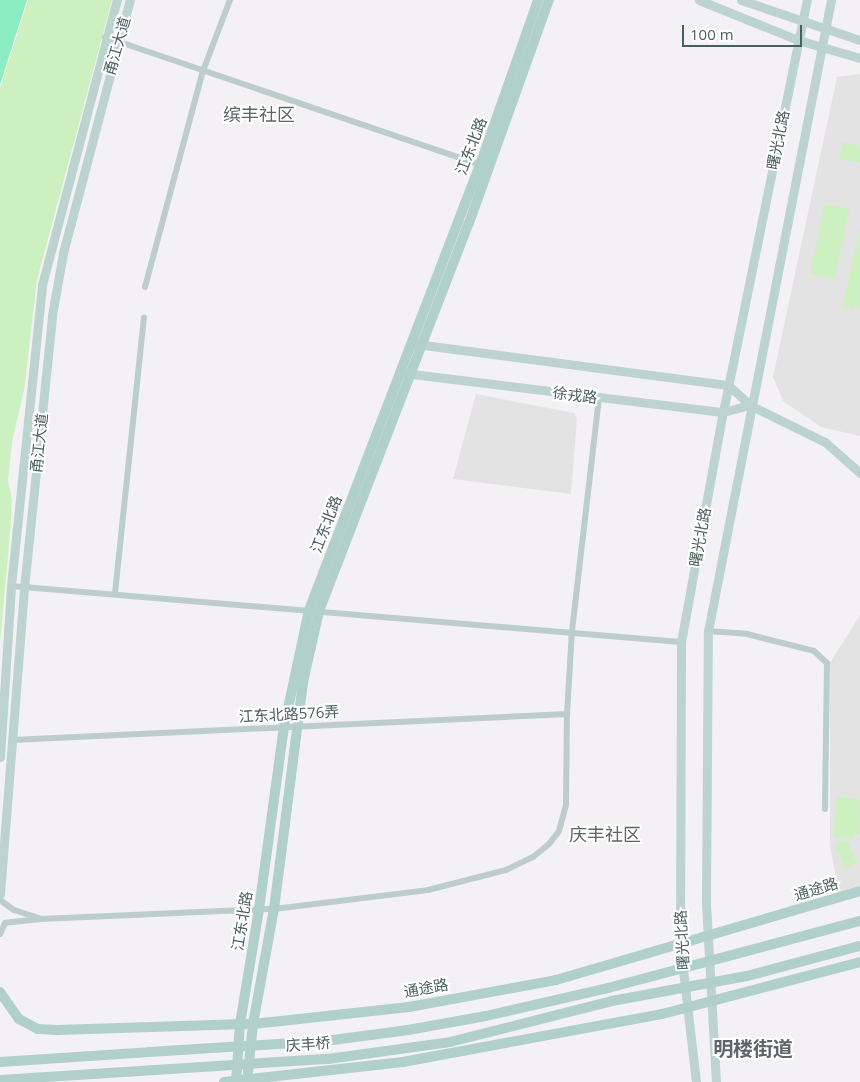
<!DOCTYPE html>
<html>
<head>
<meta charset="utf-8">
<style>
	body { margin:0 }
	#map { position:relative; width:860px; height:1082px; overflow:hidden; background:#f3f1f3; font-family:"Open Sans","Noto Sans SC",sans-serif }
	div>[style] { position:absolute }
	.education>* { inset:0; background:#e4e3e4 }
	.green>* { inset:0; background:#cdf0c0; transform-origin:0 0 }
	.water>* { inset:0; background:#8dedc2 }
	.street>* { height:6px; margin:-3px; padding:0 3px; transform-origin:3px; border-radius:3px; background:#bdceca }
	.secondary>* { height:9px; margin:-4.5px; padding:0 4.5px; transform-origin:4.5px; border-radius:4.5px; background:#bdd3cf }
	.primary>* { height:10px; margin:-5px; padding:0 5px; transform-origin:5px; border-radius:5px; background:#b1d0ca }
	.primary-bridge>* { height:10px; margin:-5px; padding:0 5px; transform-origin:5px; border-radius:5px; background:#b1d0ca }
	span { translate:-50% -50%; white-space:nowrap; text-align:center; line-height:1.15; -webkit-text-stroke:4px #fff; paint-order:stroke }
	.street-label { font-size:15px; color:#495f5b }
	.quarter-label { font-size:18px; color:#5d6665 }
	.district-label { font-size:20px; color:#5d6665; font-weight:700 }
	.scale { position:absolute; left:682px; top:25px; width:120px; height:22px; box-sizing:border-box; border:2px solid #495f5b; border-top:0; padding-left:6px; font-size:15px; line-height:18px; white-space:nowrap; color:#495f5b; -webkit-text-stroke:4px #fff; paint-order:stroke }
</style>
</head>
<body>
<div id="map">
	<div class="education">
		<div style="clip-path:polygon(860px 74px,860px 436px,821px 427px,783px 401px,773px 377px,837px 77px)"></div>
		<div style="clip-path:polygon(476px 394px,574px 413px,577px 418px,571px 494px,453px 479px)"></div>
		<div style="clip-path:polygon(860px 615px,860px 888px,839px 894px,830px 846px,830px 663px)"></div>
	</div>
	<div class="green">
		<div style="clip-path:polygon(28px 0,112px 0,37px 280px,24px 390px,12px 442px,8px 482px,12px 498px,11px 523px,0 643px,0 88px)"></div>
		<div style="clip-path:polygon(842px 142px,860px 146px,860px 163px,839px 159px)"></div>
		<div style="left:825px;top:204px;width:25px;height:71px;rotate:12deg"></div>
		<div style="clip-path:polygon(860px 228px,859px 285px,860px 311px,855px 305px,854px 309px,843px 306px)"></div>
		<div style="clip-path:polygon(837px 797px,859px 799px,860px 834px,855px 833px,854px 839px,833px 837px)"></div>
		<div style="left:847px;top:840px;width:25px;height:13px;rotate:67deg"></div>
	</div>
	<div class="water">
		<div style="clip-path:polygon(0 0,27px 0,0 85px)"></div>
	</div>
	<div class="street">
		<div style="left:105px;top:37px;width:399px;rotate:18.8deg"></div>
		<div style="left:145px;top:287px;width:224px;rotate:-75deg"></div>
		<div style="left:203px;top:71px;width:76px;rotate:-69.2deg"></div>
		<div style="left:11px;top:586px;width:672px;rotate:4.78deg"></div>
		<div style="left:115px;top:593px;width:277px;rotate:-84deg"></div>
		<div style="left:708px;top:631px;width:39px;rotate:4deg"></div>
		<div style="left:747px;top:634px;width:69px;rotate:14.2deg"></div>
		<div style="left:814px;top:651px;width:18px;rotate:43deg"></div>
		<div style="left:827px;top:663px;width:146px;rotate:90.8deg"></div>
		<div style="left:12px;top:740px;width:556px;rotate:-2.68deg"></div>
		<div style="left:0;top:900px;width:17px;rotate:36deg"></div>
		<div style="left:14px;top:910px;width:28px;rotate:18deg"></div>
		<div style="left:41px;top:919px;width:36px;rotate:174deg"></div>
		<div style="left:5px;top:923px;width:12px;rotate:114deg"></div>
		<div style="left:41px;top:919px;width:233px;rotate:-2.5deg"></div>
		<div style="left:274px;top:909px;width:155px;rotate:-7deg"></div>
		<div style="left:428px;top:890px;width:81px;rotate:-14.4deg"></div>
		<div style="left:506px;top:870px;width:30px;rotate:-26deg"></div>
		<div style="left:533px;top:857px;width:21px;rotate:-39deg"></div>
		<div style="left:549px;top:844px;width:16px;rotate:-52deg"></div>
		<div style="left:559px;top:831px;width:28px;rotate:-75deg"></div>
		<div style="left:566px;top:804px;width:90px;rotate:-89.4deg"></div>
		<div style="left:567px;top:714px;width:83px;rotate:-86.6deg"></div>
		<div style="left:572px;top:631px;width:235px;rotate:-83.4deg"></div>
	</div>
	<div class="secondary">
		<div style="left:699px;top:0;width:107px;rotate:22deg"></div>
		<div style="left:798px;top:40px;width:65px;rotate:16.2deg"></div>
		<div style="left:741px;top:0;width:126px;rotate:18.6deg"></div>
		<div style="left:416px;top:344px;width:315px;rotate:7.5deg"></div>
		<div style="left:728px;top:385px;width:30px;rotate:42deg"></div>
		<div style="left:750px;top:405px;width:84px;rotate:26.3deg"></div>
		<div style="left:825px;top:442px;width:47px;rotate:41.5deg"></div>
		<div style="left:404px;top:373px;width:321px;rotate:7deg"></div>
		<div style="left:723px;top:412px;width:28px;rotate:-15deg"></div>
		<div style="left:0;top:757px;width:171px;rotate:-86.3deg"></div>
		<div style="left:11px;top:586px;width:303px;rotate:-84.1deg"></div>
		<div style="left:42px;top:285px;width:295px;rotate:-75.3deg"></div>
		<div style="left:0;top:894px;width:307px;rotate:-85.5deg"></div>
		<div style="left:24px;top:588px;width:274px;rotate:-84.1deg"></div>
		<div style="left:52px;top:315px;width:63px;rotate:-79.9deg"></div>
		<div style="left:63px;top:253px;width:262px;rotate:-75.2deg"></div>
		<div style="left:696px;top:1082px;width:140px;rotate:-96.6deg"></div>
		<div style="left:680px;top:943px;width:301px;rotate:-89.8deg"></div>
		<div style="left:681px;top:642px;width:234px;rotate:-79.7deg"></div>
		<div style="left:723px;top:412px;width:420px;rotate:-78.5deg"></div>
		<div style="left:716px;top:1082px;width:181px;rotate:-93.2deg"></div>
		<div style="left:706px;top:901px;width:270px;rotate:-89.6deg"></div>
		<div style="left:708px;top:631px;width:643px;rotate:-78.97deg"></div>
	</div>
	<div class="primary">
		<div style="left:608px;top:988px;width:261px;rotate:-14.9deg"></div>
		<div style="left:0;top:992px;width:33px;rotate:55deg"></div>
		<div style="left:19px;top:1019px;width:21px;rotate:28deg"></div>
		<div style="left:38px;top:1029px;width:19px;rotate:3deg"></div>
		<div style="left:57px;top:1030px;width:196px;rotate:-1.8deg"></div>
		<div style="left:253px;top:1024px;width:157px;rotate:-6.2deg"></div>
		<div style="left:409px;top:1007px;width:149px;rotate:-10.4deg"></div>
		<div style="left:556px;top:980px;width:317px;rotate:-16.3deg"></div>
		<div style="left:612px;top:1001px;width:137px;rotate:-10.5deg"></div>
		<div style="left:747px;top:976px;width:117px;rotate:-14.9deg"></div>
		<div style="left:0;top:1062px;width:149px;rotate:-3.8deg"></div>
		<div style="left:224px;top:1082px;width:180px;rotate:-6.4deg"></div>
		<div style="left:403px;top:1062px;width:263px;rotate:-10.5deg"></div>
		<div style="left:662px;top:1014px;width:205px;rotate:-14.7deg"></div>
		<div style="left:236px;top:1082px;width:58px;rotate:-86.1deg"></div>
		<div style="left:240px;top:1024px;width:117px;rotate:-80.6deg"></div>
		<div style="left:259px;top:909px;width:184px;rotate:-82.2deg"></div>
		<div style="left:284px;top:727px;width:120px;rotate:-77.9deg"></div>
		<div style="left:309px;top:610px;width:477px;rotate:-69deg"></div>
		<div style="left:480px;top:165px;width:175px;rotate:-70.6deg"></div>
		<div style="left:247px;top:1082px;width:58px;rotate:-84.1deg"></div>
		<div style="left:253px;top:1024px;width:117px;rotate:-79.7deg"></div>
		<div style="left:274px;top:909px;width:229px;rotate:-82.7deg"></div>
		<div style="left:303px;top:682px;width:73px;rotate:-77.3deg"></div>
		<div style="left:319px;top:611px;width:416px;rotate:-68.9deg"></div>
		<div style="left:469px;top:223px;width:237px;rotate:-70.3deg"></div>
	</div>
	<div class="primary-bridge">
		<div style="left:149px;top:1052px;width:176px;rotate:-3.6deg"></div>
		<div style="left:325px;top:1041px;width:84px;rotate:-7.5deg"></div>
		<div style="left:408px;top:1030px;width:79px;rotate:-10.2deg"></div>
		<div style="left:486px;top:1016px;width:125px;rotate:-12.9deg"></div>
		<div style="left:0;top:1080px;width:329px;rotate:-3.7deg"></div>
		<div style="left:328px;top:1059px;width:123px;rotate:-7.9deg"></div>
		<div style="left:450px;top:1042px;width:167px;rotate:-14.2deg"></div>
	</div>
	<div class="street-label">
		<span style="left:117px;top:46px;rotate:-74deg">甬江大道</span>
		<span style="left:778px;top:140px;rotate:-79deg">曙光北路</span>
		<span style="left:471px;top:146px;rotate:-69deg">江东北路</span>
		<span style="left:575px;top:395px;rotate:7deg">徐戎路</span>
		<span style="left:39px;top:443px;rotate:-84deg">甬江大道</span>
		<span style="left:326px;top:524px;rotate:-69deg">江东北路</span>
		<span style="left:700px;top:537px;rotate:-80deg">曙光北路</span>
		<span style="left:289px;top:714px;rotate:-3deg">江东北路576弄</span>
		<span style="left:816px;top:889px;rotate:-17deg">通途路</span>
		<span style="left:242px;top:921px;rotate:-81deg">江东北路</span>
		<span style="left:682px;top:940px;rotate:-93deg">曙光北路</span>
		<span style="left:426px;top:988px;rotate:-10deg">通途路</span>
		<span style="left:308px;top:1044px;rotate:-4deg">庆丰桥</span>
	</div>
	<div class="quarter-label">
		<span style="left:259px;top:114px">缤丰社区</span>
		<span style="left:605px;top:834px">庆丰社区</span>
	</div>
	<div class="district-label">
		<span style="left:753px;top:1048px">明楼街道</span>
	</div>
	<div class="scale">100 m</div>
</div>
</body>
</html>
